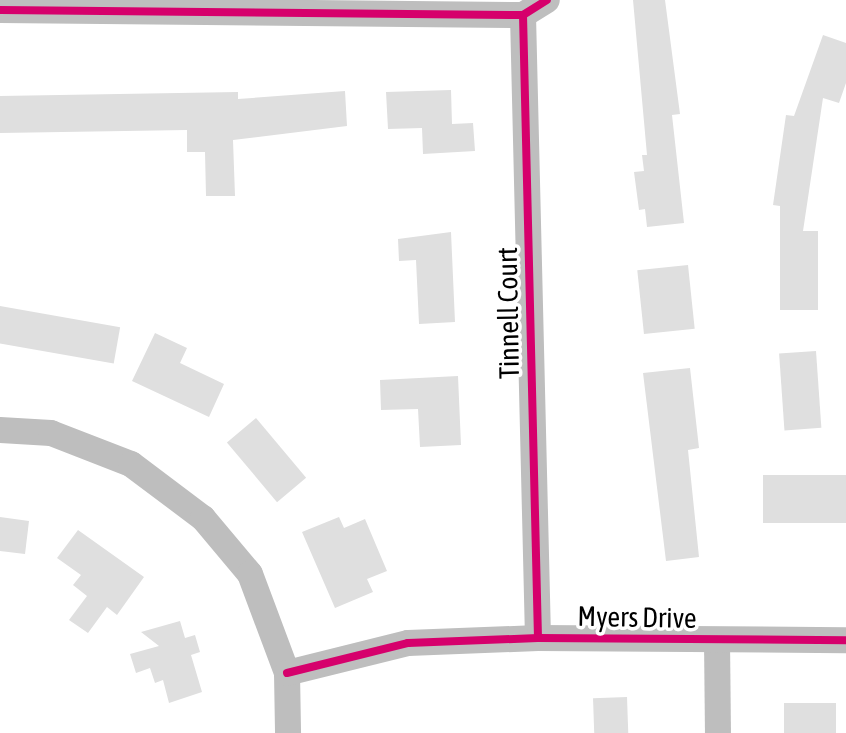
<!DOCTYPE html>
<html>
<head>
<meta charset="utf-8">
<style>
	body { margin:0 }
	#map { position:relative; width:846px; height:733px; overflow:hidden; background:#fff; font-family:"Asap Condensed",sans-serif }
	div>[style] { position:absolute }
	.building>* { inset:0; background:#dfdfdf; transform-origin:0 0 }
	.minor>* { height:26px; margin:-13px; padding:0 13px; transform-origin:13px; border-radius:13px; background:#bebebe }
	.cycleway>* { height:8px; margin:-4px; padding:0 4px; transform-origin:4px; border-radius:4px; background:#d6006c }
	span { translate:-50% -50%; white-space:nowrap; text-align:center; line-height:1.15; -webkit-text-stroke:7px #fff; paint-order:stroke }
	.street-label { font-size:28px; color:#000 }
</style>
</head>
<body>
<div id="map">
	<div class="building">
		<div style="clip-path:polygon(633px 0,665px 0,680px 114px,672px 115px,684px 223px,647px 227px,645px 209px,639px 210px,634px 172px,644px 171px,642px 155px,647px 155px)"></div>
		<div style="clip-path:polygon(823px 35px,846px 43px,846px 83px,839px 103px,823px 98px,803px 231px,818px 231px,818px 310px,780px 310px,780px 206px,773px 205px,786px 115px,794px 116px)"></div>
		<div style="clip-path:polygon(451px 90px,452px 124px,473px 123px,475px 151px,423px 154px,422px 128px,388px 129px,386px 92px)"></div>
		<div style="clip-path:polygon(345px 91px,347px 126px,233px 140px,235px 196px,206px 196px,205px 152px,187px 152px,187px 130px,0 133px,0 96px,238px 92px,238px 99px)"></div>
		<div style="clip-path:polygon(451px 232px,455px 322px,419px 324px,416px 260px,399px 261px,398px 239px)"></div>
		<div style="left:688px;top:265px;width:64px;height:51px;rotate:84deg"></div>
		<div style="left:0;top:306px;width:122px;height:37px;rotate:10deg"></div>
		<div style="clip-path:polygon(155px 333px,187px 348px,180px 363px,224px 384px,209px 417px,132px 381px)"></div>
		<div style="left:816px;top:351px;width:77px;height:37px;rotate:86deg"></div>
		<div style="clip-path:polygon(690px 368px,699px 448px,688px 450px,699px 557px,666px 561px,643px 373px)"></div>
		<div style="clip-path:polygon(458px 376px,461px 445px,420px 447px,418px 409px,381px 410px,380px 380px)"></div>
		<div style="left:256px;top:418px;width:78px;height:38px;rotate:50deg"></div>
		<div style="left:846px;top:475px;width:48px;height:83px;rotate:90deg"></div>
		<div style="clip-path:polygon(0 517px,29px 521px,25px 554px,0 551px)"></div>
		<div style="clip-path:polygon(339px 517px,344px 528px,365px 519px,387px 571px,367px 579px,373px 592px,335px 608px,302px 532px)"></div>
		<div style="clip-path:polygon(78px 530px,144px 577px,117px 615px,107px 607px,88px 633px,69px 620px,87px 596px,73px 585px,81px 575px,57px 558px)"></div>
		<div style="clip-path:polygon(180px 621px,185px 638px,195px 635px,200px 652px,191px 655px,202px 692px,169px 703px,163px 680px,155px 683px,150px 668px,136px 673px,130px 654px,159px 646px,141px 632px)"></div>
		<div style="left:627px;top:697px;width:36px;height:34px;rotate:88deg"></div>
		<div style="left:784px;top:703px;width:52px;height:30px"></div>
	</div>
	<div class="minor">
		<div style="left:0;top:10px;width:523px;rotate:0.55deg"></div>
		<div style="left:0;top:430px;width:51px;rotate:3.4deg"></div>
		<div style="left:51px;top:433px;width:86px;rotate:21.2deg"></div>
		<div style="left:131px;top:464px;width:90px;rotate:36.9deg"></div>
		<div style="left:203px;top:518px;width:73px;rotate:50deg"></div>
		<div style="left:250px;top:574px;width:106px;rotate:69.5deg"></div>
		<div style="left:287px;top:673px;width:60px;rotate:89deg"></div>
		<div style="left:538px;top:638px;width:623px;rotate:-91.38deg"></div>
		<div style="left:523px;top:15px;width:28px;rotate:-32deg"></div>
		<div style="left:717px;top:640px;width:93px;rotate:89.4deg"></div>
		<div style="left:287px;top:673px;width:125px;rotate:-13.9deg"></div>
		<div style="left:408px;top:643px;width:130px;rotate:-2.2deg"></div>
		<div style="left:538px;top:638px;width:308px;rotate:0.4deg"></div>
	</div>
	<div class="cycleway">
		<div style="left:0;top:10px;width:523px;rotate:0.55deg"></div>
		<div style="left:538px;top:638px;width:623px;rotate:-91.38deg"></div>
		<div style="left:523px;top:15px;width:28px;rotate:-32deg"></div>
		<div style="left:287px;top:673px;width:125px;rotate:-13.9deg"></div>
		<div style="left:408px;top:643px;width:130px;rotate:-2.2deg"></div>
		<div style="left:538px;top:638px;width:308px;rotate:0.4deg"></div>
	</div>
	<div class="street-label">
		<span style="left:508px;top:313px;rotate:-91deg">Tinnell Court</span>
		<span style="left:637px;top:617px;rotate:1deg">Myers Drive</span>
	</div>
</div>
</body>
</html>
